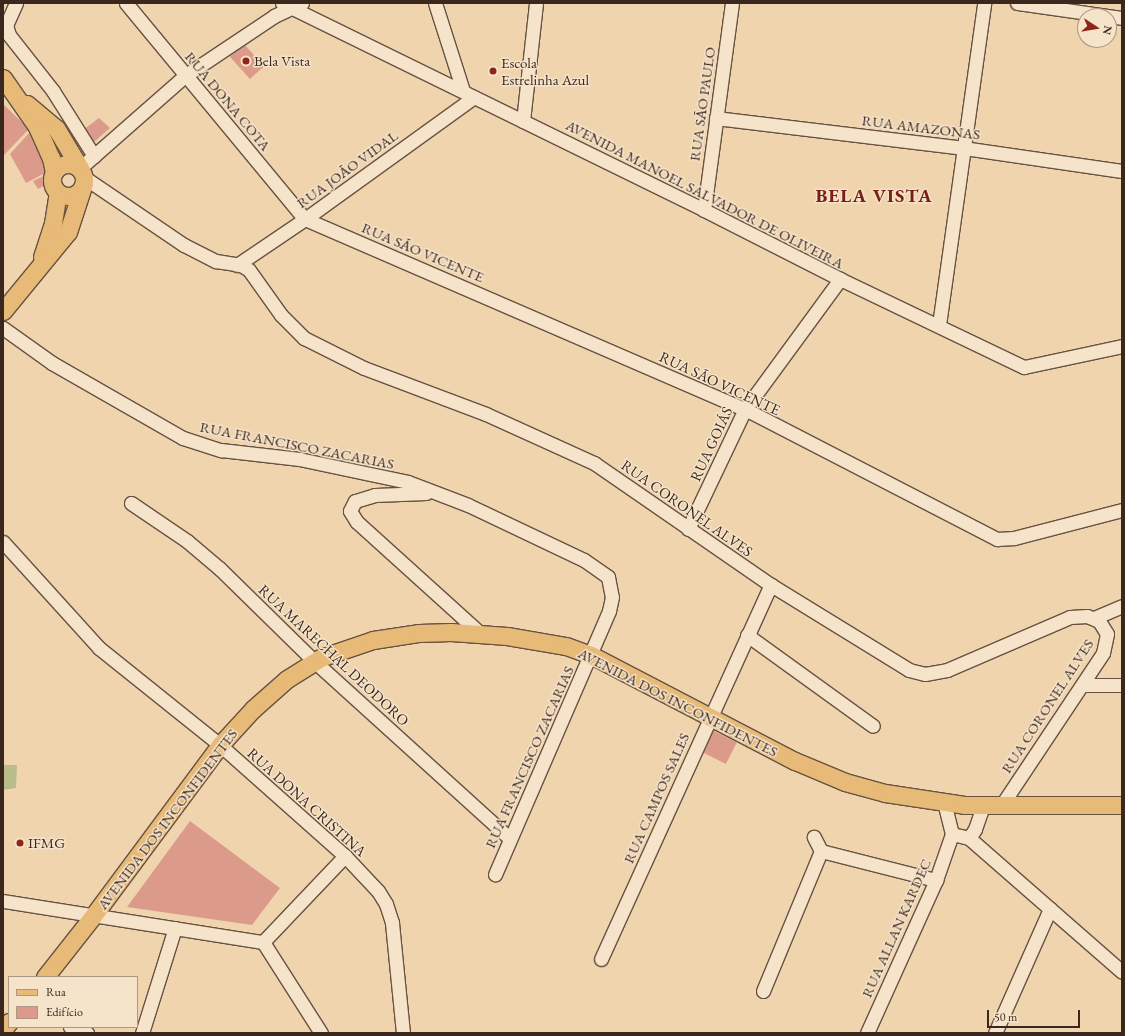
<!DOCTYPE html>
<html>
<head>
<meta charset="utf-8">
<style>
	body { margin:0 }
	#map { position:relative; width:1125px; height:1036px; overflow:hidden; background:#efd4ae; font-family:"EB Garamond",serif }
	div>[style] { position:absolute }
	.green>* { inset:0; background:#b9bd8a }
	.building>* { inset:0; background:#dc9b8a; transform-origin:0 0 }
	.roads { filter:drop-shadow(1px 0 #675242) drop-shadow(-1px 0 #675242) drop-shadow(0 1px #675242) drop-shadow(0 -1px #675242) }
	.minor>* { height:13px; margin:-6.5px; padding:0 6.5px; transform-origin:6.5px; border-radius:6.5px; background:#f5e3ca }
	.major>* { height:17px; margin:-8.5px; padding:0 8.5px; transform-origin:8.5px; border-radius:8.5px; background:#e8ba77 }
	.major>.ring { margin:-8.5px; padding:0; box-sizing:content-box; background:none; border:17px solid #e8ba77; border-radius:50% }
	.dots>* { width:11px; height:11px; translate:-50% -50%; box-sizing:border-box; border:2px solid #f5e3ca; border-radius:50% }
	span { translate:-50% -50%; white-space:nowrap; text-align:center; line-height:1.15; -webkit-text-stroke:3px #f5e3ca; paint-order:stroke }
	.poi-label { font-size:15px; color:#3a271e }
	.left { translate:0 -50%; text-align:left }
	.street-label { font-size:15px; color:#3a271e }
	.district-label { font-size:19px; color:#7a1f14; font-weight:700; letter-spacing:1px }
	.frame { position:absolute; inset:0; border:4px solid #3a271e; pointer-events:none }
	.legend { position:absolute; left:8px; top:976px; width:130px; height:52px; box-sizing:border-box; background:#f5e3ca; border:1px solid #aa9885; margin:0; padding:5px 7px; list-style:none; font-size:12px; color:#3a271e }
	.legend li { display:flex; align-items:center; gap:8px; height:20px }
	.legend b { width:20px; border:1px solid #aa9885 }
	.north { position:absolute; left:1077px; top:8px; width:40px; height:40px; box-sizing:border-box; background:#f5e3ca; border:1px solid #aa9885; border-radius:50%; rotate:102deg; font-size:11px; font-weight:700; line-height:16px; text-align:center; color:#3a271e }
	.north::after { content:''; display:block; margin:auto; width:14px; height:18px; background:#8f2418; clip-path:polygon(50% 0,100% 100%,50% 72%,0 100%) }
	.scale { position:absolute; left:987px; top:1010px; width:93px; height:18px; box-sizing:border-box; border:2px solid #3a271e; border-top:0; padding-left:5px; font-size:12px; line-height:14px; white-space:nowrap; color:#3a271e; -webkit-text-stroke:3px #f5e3ca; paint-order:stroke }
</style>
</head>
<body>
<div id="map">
	<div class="green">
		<div style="clip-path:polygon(3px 765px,17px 765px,16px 788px,3px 790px)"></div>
	</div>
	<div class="building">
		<div style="left:244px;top:44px;width:30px;height:19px;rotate:48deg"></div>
		<div style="clip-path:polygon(3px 104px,29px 129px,3px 156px)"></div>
		<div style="clip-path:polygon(99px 118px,110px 128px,94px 142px,83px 130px)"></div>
		<div style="clip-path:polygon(29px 133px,47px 172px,26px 183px,10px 154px)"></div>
		<div style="clip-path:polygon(46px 175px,49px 183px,38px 189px,33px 181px)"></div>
		<div style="left:710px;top:729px;width:30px;height:24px;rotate:27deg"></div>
		<div style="clip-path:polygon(190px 821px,280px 888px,252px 925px,127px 907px)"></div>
	</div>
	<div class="roads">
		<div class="minor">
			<div style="left:16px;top:3px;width:24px;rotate:114deg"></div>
			<div style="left:6px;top:25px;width:10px;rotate:73deg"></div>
			<div style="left:9px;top:35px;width:71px;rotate:51.8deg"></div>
			<div style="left:53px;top:91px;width:77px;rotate:57.8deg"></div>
			<div style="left:126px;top:3px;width:281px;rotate:50.4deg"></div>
			<div style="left:305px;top:219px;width:479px;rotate:23.4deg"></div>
			<div style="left:745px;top:409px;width:284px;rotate:27.3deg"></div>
			<div style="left:997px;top:539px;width:17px;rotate:-3deg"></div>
			<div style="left:1014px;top:538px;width:112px;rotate:-14.5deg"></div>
			<div style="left:282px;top:3px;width:470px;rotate:26.1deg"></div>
			<div style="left:704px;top:210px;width:153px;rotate:26.9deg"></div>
			<div style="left:840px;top:279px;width:204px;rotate:25.6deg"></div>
			<div style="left:1024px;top:367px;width:100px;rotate:-12.1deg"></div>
			<div style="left:435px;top:3px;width:92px;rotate:72.3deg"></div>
			<div style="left:1017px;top:3px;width:106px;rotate:8.1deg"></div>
			<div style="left:716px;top:118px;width:250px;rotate:6.9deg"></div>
			<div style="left:964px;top:148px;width:160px;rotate:8.3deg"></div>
			<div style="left:523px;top:121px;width:119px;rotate:-83.7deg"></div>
			<div style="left:80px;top:168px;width:141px;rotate:-41.3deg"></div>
			<div style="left:186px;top:75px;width:106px;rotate:-33.8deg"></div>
			<div style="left:274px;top:16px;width:31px;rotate:-25deg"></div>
			<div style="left:85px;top:178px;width:120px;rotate:34.1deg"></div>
			<div style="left:184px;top:245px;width:36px;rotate:27deg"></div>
			<div style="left:216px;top:261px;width:25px;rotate:9deg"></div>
			<div style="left:241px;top:265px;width:9px;rotate:32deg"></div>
			<div style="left:249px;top:270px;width:55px;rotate:54.6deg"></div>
			<div style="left:281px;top:315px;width:33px;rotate:45deg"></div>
			<div style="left:304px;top:338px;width:67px;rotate:26.6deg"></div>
			<div style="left:364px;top:368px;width:130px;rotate:20.7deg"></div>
			<div style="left:486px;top:414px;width:119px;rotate:24.4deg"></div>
			<div style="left:594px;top:463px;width:215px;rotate:34.6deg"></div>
			<div style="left:771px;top:585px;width:162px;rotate:31.6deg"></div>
			<div style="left:909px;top:670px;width:16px;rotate:14deg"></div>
			<div style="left:925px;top:674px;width:22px;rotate:-10deg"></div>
			<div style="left:947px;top:670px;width:134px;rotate:-23.3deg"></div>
			<div style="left:1070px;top:617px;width:17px;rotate:-3deg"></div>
			<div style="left:1087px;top:616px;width:13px;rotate:23deg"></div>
			<div style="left:1099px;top:621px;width:15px;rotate:58deg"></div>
			<div style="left:1107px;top:634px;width:19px;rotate:102deg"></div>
			<div style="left:1103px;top:653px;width:184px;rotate:123.7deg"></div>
			<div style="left:704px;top:210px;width:209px;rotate:-82.3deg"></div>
			<div style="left:237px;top:265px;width:82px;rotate:-34.1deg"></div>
			<div style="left:305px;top:219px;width:208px;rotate:-35.8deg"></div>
			<div style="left:939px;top:325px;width:325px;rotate:-82deg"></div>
			<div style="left:3px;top:328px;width:60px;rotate:35.5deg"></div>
			<div style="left:52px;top:363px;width:151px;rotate:29.8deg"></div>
			<div style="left:183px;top:438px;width:40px;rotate:18deg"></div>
			<div style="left:221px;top:450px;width:79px;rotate:6.6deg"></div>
			<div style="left:299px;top:459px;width:111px;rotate:11.9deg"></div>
			<div style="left:408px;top:482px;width:64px;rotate:21deg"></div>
			<div style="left:468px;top:505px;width:128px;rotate:25.4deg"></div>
			<div style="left:584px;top:560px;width:29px;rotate:35deg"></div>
			<div style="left:608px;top:577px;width:20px;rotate:79deg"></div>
			<div style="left:612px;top:597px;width:14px;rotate:102deg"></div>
			<div style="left:609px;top:611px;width:287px;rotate:113.4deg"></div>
			<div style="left:426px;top:493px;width:51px;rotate:177.8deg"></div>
			<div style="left:375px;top:495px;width:21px;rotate:163deg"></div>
			<div style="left:355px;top:501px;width:11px;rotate:117deg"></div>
			<div style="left:350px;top:511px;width:13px;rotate:58deg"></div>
			<div style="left:357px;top:522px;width:167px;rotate:42.1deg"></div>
			<div style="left:131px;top:503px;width:68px;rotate:34.2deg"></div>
			<div style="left:187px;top:541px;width:43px;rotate:40.3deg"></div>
			<div style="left:220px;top:569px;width:132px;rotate:44.4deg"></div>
			<div style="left:314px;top:661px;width:263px;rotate:42.2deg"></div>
			<div style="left:688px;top:529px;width:133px;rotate:-64.6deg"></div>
			<div style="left:745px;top:409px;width:161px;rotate:-53.8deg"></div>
			<div style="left:3px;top:542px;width:143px;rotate:47.8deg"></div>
			<div style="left:99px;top:648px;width:155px;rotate:38.7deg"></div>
			<div style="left:220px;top:745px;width:167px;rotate:41.6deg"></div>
			<div style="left:345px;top:856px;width:48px;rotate:46.7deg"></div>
			<div style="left:378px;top:891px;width:15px;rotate:58deg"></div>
			<div style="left:386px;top:904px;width:20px;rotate:72deg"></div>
			<div style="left:392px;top:923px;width:111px;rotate:84.3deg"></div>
			<div style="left:1094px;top:618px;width:30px;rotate:-23deg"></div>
			<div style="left:747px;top:635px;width:155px;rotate:35.8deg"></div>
			<div style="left:1083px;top:685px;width:39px"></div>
			<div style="left:944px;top:802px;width:33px;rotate:76deg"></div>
			<div style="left:952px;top:834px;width:17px;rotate:13deg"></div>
			<div style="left:969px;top:838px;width:11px;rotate:-56deg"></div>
			<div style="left:975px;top:829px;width:24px;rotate:-71deg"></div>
			<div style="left:969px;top:838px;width:203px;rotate:41.2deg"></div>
			<div style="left:821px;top:851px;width:119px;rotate:14.2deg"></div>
			<div style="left:3px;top:901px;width:263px;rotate:9deg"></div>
			<div style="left:263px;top:942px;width:108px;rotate:57.5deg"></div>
			<div style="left:263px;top:942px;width:119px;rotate:-46.4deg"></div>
			<div style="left:601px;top:959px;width:411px;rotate:-65.6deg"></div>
			<div style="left:763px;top:991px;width:152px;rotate:-67.5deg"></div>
			<div style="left:821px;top:851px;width:16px;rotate:-117deg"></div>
			<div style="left:70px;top:1027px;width:18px;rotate:19deg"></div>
			<div style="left:142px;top:1033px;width:110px;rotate:-72.6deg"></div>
			<div style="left:867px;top:1033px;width:168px;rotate:-65.7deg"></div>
			<div style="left:936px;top:880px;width:49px;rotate:-70.8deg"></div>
			<div style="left:995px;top:1033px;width:136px;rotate:-66.1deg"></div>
		</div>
		<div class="major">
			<div style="left:3px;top:78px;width:60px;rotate:55.2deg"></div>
			<div style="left:37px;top:127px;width:34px;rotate:66deg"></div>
			<div style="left:51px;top:158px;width:14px;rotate:78deg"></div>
			<div style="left:27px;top:104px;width:38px;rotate:40deg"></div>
			<div style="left:56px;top:128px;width:47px;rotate:59deg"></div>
			<div class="ring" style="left:52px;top:164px;width:15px;height:15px"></div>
			<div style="left:42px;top:257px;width:36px;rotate:-72deg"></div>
			<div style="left:53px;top:223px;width:31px;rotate:-81deg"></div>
			<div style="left:3px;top:311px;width:102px;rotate:-50.6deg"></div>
			<div style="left:68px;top:232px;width:52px;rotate:-71.9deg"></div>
			<div style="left:45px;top:977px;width:78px;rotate:-51.8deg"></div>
			<div style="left:93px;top:916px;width:213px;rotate:-53.4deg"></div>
			<div style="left:220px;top:745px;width:49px;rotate:-47.5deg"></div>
			<div style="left:253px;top:709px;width:45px;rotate:-41.4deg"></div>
			<div style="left:287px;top:679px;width:39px;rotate:-32deg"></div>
			<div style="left:320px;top:658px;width:56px;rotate:-18.8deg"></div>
			<div style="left:373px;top:640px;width:47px;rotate:-8.7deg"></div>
			<div style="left:419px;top:633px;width:32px;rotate:-2deg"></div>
			<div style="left:451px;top:632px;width:56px;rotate:4.1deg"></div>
			<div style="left:507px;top:636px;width:60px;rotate:9.6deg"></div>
			<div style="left:566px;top:646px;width:27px;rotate:20deg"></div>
			<div style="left:591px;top:655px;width:230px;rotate:27.5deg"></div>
			<div style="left:795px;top:761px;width:54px;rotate:22.8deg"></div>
			<div style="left:845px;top:782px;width:41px;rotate:15.4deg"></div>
			<div style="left:885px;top:793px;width:80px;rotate:8.6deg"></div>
			<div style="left:964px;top:805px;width:158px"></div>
			<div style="left:3px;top:1030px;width:10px;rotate:-53deg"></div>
		</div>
	</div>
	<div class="dots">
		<div style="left:246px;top:61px;background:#8f2418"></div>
		<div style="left:493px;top:71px;background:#8f2418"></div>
		<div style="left:20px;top:843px;background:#8f2418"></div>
	</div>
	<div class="poi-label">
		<span class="left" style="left:254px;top:61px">Bela Vista</span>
		<span class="left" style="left:501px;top:71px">Escola<br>Estrelinha Azul</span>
		<span class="left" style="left:28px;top:843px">IFMG</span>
	</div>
	<div class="street-label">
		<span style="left:228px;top:101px;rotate:50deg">RUA DONA COTA</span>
		<span style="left:702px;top:104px;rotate:-82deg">RUA SÃO PAULO</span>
		<span style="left:921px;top:127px;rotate:7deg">RUA AMAZONAS</span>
		<span style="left:347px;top:169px;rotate:-36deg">RUA JOÃO VIDAL</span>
		<span style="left:705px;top:194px;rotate:27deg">AVENIDA MANOEL SALVADOR DE OLIVEIRA</span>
		<span style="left:423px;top:252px;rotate:23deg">RUA SÃO VICENTE</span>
		<span style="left:720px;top:383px;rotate:25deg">RUA SÃO VICENTE</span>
		<span style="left:711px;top:444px;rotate:-65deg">RUA GOIÁS</span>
		<span style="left:297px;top:445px;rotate:11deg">RUA FRANCISCO ZACARIAS</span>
		<span style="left:687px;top:508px;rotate:35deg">RUA CORONEL ALVES</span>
		<span style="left:334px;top:655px;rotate:43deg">RUA MARECHAL DEODORO</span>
		<span style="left:678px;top:702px;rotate:27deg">AVENIDA DOS INCONFIDENTES</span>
		<span style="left:1047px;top:706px;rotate:-57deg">RUA CORONEL ALVES</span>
		<span style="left:529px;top:757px;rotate:-66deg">RUA FRANCISCO ZACARIAS</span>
		<span style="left:656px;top:798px;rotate:-66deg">RUA CAMPOS SALES</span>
		<span style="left:307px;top:802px;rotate:42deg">RUA DONA CRISTINA</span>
		<span style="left:167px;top:819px;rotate:-53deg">AVENIDA DOS INCONFIDENTES</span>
		<span style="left:896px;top:928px;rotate:-66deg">RUA ALLAN KARDEC</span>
	</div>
	<div class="district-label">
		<span style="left:874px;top:196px">BELA VISTA</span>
	</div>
	<div class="frame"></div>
	<ul class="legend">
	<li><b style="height:5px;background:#e8ba77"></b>Rua</li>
	<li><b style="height:11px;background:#dc9b8a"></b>Edifício</li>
	</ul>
	<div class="north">N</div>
	<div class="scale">50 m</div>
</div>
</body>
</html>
